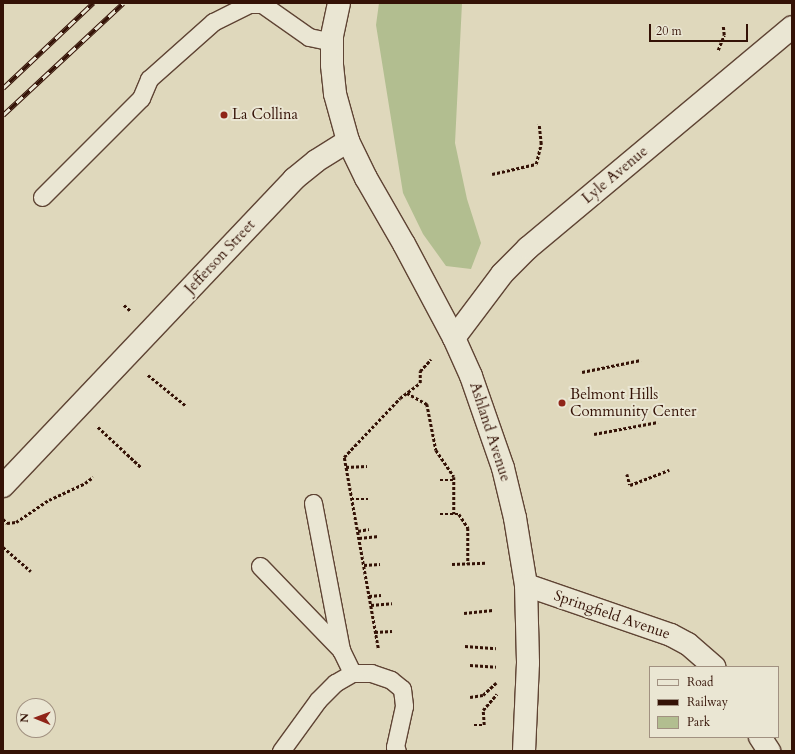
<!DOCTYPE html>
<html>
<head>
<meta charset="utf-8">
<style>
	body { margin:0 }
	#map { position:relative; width:795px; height:754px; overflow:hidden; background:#dfd8bc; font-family:Cardo,serif }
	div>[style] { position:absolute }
	.green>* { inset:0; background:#b2be90 }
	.path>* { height:2.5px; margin-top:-1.25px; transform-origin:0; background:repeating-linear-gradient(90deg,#341206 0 3px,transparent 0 5px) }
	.roads { filter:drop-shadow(1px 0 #5f4434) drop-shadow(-1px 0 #5f4434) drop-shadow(0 1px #5f4434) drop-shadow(0 -1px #5f4434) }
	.service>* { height:17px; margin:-8.5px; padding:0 8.5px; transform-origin:8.5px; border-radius:8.5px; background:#eae6d3 }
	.minor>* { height:22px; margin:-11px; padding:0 11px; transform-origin:11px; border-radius:11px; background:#eae6d3 }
	.tertiary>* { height:22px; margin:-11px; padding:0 11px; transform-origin:11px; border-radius:11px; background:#eae6d3 }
	.rail>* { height:4.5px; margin-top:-2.25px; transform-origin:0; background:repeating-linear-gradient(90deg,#eae6d3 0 9px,#341206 0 18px); box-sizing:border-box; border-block:1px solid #341206 }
	.dots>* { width:11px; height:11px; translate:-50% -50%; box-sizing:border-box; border:2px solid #eae6d3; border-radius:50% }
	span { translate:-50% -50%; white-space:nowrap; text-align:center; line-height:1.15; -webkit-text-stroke:4px #eae6d3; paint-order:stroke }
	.poi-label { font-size:15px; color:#341206 }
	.left { translate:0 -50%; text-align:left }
	.street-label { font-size:15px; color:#341206 }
	.frame { position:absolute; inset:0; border:4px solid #341206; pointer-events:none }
	.legend { position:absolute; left:649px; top:666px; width:130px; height:72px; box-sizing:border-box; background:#eae6d3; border:1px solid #a19181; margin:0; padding:5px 7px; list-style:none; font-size:12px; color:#341206 }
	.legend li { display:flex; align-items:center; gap:8px; height:20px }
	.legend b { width:20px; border:1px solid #a19181 }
	.north { position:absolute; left:16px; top:698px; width:40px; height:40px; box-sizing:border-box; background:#eae6d3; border:1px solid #a19181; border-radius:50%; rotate:271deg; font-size:11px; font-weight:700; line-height:16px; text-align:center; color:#341206 }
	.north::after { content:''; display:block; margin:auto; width:14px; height:18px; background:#8f2418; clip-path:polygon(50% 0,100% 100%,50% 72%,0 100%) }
	.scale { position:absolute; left:649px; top:24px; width:99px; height:18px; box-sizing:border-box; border:2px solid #341206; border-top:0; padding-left:5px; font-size:12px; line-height:14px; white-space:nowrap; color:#341206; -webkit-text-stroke:3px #eae6d3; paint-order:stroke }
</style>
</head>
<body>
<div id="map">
	<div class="green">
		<div style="clip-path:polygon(379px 3px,462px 3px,455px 143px,467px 199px,481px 243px,471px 269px,446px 266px,423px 234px,403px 193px,376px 25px)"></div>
	</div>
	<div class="path">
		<div style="left:718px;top:50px;width:16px;rotate:-68deg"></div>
		<div style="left:724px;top:35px;width:9px;rotate:-96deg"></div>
		<div style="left:492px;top:174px;width:45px;rotate:-12.8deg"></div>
		<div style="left:536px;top:164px;width:21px;rotate:-76deg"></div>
		<div style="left:541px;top:144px;width:20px;rotate:-96deg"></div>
		<div style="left:124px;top:305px;width:9px;rotate:41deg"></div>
		<div style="left:582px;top:372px;width:60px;rotate:-11.5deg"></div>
		<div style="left:148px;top:375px;width:48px;rotate:39deg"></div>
		<div style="left:407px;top:393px;width:23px;rotate:29deg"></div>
		<div style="left:427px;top:404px;width:47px;rotate:78.9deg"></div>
		<div style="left:436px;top:450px;width:32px;rotate:56deg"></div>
		<div style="left:454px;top:477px;width:37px;rotate:90deg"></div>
		<div style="left:98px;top:427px;width:60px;rotate:43deg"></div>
		<div style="left:594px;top:434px;width:65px;rotate:-10.6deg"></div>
		<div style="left:346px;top:467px;width:21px;rotate:-3deg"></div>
		<div style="left:627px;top:474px;width:11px;rotate:75deg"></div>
		<div style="left:630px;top:485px;width:42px;rotate:-21deg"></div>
		<div style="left:440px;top:480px;width:14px"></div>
		<div style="left:351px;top:499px;width:17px"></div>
		<div style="left:440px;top:514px;width:19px"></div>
		<div style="left:459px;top:514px;width:17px;rotate:57deg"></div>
		<div style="left:468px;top:528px;width:36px;rotate:90deg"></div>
		<div style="left:3px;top:519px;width:6px;rotate:45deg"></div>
		<div style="left:7px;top:523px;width:9px;rotate:-6deg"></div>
		<div style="left:16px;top:522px;width:40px;rotate:-34deg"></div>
		<div style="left:49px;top:500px;width:40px;rotate:-25deg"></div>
		<div style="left:85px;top:483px;width:10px;rotate:-37deg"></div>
		<div style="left:358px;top:531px;width:11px;rotate:-10deg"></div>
		<div style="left:359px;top:538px;width:20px;rotate:-6deg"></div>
		<div style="left:3px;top:547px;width:37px;rotate:41deg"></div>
		<div style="left:452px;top:564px;width:34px;rotate:-2deg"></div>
		<div style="left:364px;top:565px;width:16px;rotate:-4deg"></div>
		<div style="left:369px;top:596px;width:12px;rotate:-5deg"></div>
		<div style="left:371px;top:605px;width:21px;rotate:-5deg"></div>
		<div style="left:464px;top:613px;width:29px;rotate:-6deg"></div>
		<div style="left:375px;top:632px;width:17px;rotate:-3deg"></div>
		<div style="left:465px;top:646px;width:31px;rotate:4deg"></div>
		<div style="left:378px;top:648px;width:194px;rotate:-100.1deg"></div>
		<div style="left:344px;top:457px;width:81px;rotate:-46.5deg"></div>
		<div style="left:400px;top:398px;width:25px;rotate:-37deg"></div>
		<div style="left:420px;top:383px;width:12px;rotate:-90deg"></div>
		<div style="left:420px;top:371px;width:16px;rotate:-47deg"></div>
		<div style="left:470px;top:665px;width:26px;rotate:4deg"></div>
		<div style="left:470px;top:697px;width:13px;rotate:-9deg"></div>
		<div style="left:483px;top:695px;width:18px;rotate:-43deg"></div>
		<div style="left:474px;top:725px;width:10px"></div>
		<div style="left:484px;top:725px;width:15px;rotate:-94deg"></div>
		<div style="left:483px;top:710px;width:21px;rotate:-49deg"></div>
	</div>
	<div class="roads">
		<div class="service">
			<div style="left:42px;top:197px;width:140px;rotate:-45deg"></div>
			<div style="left:141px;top:98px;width:21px;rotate:-67deg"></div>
			<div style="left:149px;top:79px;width:86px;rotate:-41.7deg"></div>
			<div style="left:213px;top:22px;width:40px;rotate:-26.6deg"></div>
			<div style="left:249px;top:4px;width:13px"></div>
			<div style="left:262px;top:4px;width:57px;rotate:35.1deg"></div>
			<div style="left:309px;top:37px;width:24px;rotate:12deg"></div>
			<div style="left:313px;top:503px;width:150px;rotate:79.2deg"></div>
			<div style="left:260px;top:566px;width:117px;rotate:46deg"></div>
			<div style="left:341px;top:650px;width:25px;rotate:64deg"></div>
			<div style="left:352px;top:673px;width:19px"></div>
			<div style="left:371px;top:673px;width:21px;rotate:19deg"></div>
			<div style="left:391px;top:680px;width:14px;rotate:39deg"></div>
			<div style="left:402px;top:689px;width:17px;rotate:83deg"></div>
			<div style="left:404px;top:706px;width:42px;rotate:102.4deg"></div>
			<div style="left:395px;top:747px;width:4px;rotate:63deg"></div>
			<div style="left:281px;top:751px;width:63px;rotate:-54deg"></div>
			<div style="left:318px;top:700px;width:24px;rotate:-45deg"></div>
			<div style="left:335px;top:683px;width:20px;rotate:-30deg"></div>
		</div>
		<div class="minor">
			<div style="left:454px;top:338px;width:80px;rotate:-53.1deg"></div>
			<div style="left:502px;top:274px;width:37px;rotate:-45deg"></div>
			<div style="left:528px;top:248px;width:344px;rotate:-39.9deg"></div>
			<div style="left:3px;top:486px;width:423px;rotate:-46.5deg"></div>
			<div style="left:294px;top:179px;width:28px;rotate:-39deg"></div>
			<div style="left:316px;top:161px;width:38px;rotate:-32deg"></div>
			<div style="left:526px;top:585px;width:153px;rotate:19deg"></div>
			<div style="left:671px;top:635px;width:19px;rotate:28deg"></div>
			<div style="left:688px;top:644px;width:35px;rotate:41deg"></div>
			<div style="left:760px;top:737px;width:17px;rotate:57deg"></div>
		</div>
		<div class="tertiary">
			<div style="left:339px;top:3px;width:35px;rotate:102deg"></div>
			<div style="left:332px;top:37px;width:28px;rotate:90deg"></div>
			<div style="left:332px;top:65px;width:29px;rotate:84deg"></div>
			<div style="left:335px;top:94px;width:49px;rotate:74.5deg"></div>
			<div style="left:348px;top:141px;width:41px;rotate:64.1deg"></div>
			<div style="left:366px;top:178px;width:76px;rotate:60.1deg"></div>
			<div style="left:404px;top:244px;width:106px;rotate:62deg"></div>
			<div style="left:454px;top:338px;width:42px;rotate:65.9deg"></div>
			<div style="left:471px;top:376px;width:97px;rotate:70.8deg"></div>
			<div style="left:503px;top:468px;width:51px;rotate:76.5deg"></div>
			<div style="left:515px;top:518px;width:68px;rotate:80.7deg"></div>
			<div style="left:526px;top:585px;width:78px;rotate:88.5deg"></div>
			<div style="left:528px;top:663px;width:88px;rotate:92.6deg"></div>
		</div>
	</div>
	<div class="rail">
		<div style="left:3px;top:88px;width:124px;rotate:-43.4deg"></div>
		<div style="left:3px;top:115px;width:164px;rotate:-43deg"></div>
	</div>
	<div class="dots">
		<div style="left:224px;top:115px;background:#8f2418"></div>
		<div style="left:562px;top:403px;background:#8f2418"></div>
	</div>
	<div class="poi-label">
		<span class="left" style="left:232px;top:115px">La Collina</span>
		<span class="left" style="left:570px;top:403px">Belmont Hills<br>Community Center</span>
	</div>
	<div class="street-label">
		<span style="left:615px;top:175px;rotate:-40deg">Lyle Avenue</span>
		<span style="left:220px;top:257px;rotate:-47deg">Jefferson Street</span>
		<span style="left:490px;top:432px;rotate:72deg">Ashland Avenue</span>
		<span style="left:612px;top:615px;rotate:19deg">Springfield Avenue</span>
	</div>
	<div class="frame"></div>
	<ul class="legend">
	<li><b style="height:5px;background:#eae6d3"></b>Road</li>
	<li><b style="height:5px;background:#341206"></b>Railway</li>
	<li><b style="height:11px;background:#b2be90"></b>Park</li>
	</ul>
	<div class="north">N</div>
	<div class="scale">20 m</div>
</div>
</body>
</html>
